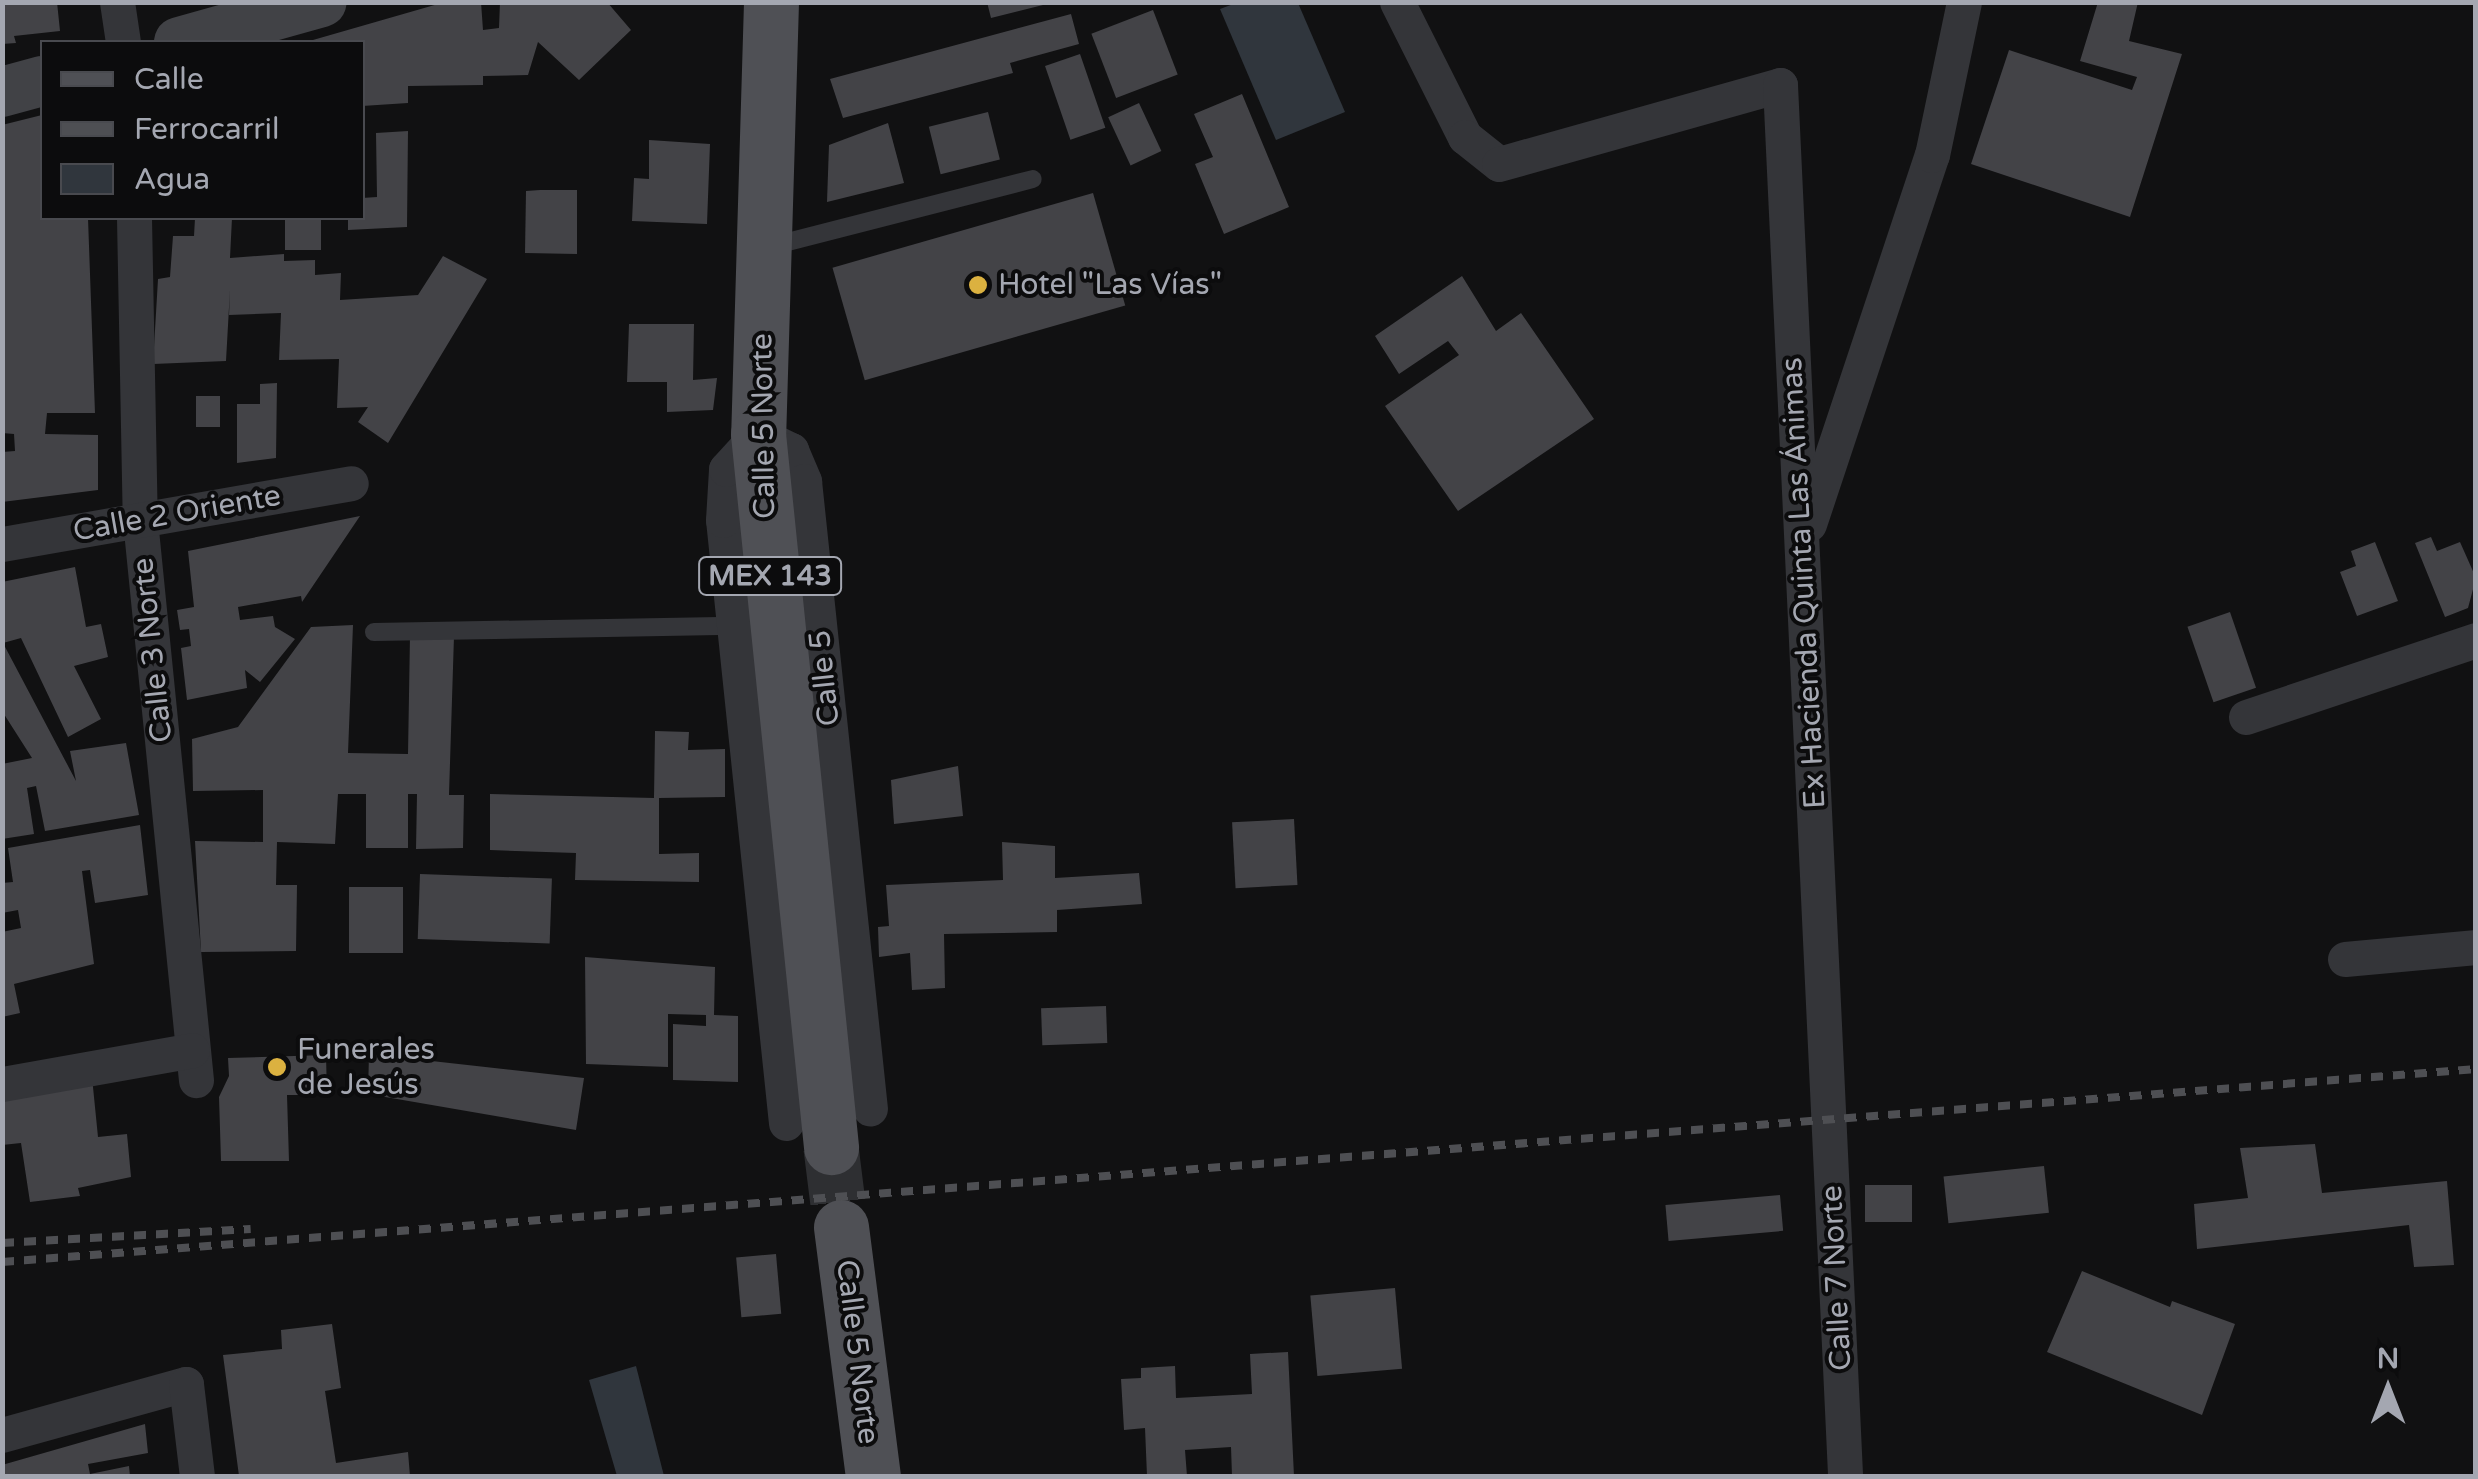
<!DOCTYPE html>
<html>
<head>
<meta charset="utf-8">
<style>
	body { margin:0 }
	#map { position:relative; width:2478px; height:1479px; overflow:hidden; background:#111112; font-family:"Varela Round",sans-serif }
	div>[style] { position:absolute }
	.water>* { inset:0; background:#30363d }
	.building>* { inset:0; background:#434347; transform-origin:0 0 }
	.primary-tunnel>* { height:55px; margin-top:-27.5px; transform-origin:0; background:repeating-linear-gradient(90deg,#2e2f32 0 55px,transparent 0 83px) }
	.lane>* { height:18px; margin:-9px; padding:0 9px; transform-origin:9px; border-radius:9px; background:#343539 }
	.street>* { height:35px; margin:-17.5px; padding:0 17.5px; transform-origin:17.5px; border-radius:17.5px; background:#343539 }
	.secondary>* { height:50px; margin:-25px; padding:0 25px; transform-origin:25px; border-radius:25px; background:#414246 }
	.primary>* { height:55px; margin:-27.5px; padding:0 27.5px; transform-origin:27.5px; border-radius:27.5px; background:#4f5055 }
	.rail>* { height:8px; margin-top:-4px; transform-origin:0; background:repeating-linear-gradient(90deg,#4e4f53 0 12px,transparent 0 22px) }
	.dots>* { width:28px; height:28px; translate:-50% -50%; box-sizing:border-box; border:5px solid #0c0c0d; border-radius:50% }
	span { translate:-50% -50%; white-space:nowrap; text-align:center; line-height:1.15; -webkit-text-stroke:8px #0c0c0d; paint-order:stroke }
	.shield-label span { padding:2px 8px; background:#0c0c0d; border:2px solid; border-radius:8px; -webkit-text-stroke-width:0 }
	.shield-label { font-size:28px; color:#a4a7b1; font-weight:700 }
	.poi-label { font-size:30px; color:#a4a7b1 }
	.left { translate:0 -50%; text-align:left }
	.street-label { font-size:30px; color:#a4a7b1 }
	.frame { position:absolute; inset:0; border:5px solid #a4a7b1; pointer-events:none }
	.legend { position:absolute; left:40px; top:40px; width:325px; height:180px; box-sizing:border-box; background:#0c0c0d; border:2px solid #494a4f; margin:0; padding:12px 18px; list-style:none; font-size:30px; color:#a4a7b1 }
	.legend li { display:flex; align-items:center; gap:20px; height:50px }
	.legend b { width:50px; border:2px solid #494a4f }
	.north { position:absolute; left:2338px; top:1339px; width:100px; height:100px; -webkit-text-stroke:8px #0c0c0d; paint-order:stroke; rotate:0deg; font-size:28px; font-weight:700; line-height:40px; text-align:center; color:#a4a7b1 }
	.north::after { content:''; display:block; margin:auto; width:35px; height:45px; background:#a4a7b1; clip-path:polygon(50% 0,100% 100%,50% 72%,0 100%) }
</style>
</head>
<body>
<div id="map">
	<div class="water">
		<div style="clip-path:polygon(1236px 3px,1298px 3px,1345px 112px,1276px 140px,1220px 9px)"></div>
		<div style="clip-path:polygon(636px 1366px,664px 1476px,617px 1476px,589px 1380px)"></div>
	</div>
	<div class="building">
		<div style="clip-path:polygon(2px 2px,57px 2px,60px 31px,14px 36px,16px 43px,2px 44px)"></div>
		<div style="clip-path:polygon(445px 2px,481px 2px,483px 30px,499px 28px,500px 2px,607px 2px,631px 30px,579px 80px,538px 42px,528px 75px,483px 76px,483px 85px,408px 86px,408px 103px,362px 106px,362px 42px,306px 42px)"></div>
		<div style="clip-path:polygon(987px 2px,1047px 2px,1047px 4px,991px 18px)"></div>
		<div style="clip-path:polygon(2098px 2px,2138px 2px,2129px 41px,2182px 54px,2130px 217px,1971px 164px,2009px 50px,2132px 90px,2137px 77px,2080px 61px)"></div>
		<div style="left:1153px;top:10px;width:69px;height:66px;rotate:69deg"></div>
		<div style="clip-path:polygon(1071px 14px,1079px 44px,1010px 63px,1013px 73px,843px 118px,830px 79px)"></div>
		<div style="left:1080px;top:54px;width:78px;height:37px;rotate:71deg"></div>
		<div style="clip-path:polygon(1242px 94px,1289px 207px,1224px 234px,1195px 164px,1213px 157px,1194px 114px)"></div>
		<div style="left:1139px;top:103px;width:53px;height:34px;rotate:65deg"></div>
		<div style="left:988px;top:112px;width:49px;height:61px;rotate:76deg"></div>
		<div style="clip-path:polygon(42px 115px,42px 218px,88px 218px,95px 413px,47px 413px,45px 434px,98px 435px,98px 490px,2px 502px,2px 452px,15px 451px,14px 434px,2px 433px,2px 125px)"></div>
		<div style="clip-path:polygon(888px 123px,904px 183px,827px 202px,829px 145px)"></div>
		<div style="clip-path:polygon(408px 131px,407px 227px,348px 230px,348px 218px,362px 218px,362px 198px,377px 197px,376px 133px)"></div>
		<div style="clip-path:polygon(649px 140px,710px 144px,707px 224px,632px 221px,634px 178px,649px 179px)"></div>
		<div style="clip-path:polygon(540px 190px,577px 190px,577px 254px,525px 253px,526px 191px)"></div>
		<div style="left:1093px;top:193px;width:117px;height:271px;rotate:74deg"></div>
		<div style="clip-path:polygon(195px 218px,232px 218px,230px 258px,284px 254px,284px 261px,315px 260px,315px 275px,341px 273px,340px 300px,418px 295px,443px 256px,487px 279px,388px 443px,358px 422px,368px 407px,337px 408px,339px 359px,279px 360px,281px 313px,229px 315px,230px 290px,226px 361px,153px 364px,158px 279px,170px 277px,173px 236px,194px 236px)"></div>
		<div style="left:285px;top:218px;width:36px;height:32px"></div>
		<div style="clip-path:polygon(1462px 276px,1496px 331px,1521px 313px,1594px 419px,1458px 511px,1385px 406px,1459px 355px,1448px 341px,1399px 374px,1375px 336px)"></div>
		<div style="clip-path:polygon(629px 324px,694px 324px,693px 380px,717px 378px,713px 410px,667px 412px,667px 382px,627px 382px)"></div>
		<div style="clip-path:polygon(277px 383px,276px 458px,237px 463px,237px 404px,260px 404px,260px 384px)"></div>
		<div style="left:196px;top:396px;width:24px;height:31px"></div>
		<div style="clip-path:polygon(360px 516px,302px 602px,301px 596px,238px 607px,240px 620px,273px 616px,275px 627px,295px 639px,260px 682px,245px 670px,247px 688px,187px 700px,181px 648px,191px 646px,189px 629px,180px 630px,177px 610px,194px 607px,188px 551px)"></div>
		<div style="clip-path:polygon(2431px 537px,2437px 551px,2460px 542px,2476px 578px,2468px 608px,2445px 617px,2415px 543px)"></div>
		<div style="clip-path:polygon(2375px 542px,2398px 601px,2357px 616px,2340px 572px,2356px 566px,2351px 551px)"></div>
		<div style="clip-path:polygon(75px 567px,86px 627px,101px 624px,108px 657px,74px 666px,101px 719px,68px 737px,21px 638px,3px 643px,76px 781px,70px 751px,126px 743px,139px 815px,45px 831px,36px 786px,27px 788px,34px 834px,2px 839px,2px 764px,32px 758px,2px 711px,2px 582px)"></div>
		<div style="left:2230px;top:612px;width:80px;height:45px;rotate:71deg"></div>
		<div style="clip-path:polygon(353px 625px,348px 753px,408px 754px,410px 635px,454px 636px,449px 795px,464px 795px,463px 848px,416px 849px,417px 794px,408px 794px,408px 848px,366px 848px,366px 794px,338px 794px,335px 844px,277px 842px,276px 885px,297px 885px,296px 951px,201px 952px,195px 841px,263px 842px,263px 790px,193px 791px,192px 739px,238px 727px,311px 627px)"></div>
		<div style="clip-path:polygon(655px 731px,689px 732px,688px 750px,725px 749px,725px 797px,659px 798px,659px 854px,699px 853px,699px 882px,575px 880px,576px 853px,490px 850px,490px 794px,654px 798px)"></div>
		<div style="clip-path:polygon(958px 766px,963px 816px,894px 824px,891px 780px)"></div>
		<div style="left:1294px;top:819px;width:66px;height:62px;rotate:87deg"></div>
		<div style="clip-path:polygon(140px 825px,148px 895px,95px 903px,90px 870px,82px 871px,94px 964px,14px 984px,20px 1013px,2px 1017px,2px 932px,21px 928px,18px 910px,2px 913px,2px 883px,13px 882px,8px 848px)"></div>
		<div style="clip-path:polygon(1002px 842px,1055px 846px,1055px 878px,1139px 873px,1142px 904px,1057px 910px,1057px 932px,944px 934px,945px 988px,912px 990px,910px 953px,879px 957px,878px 927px,889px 926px,886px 885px,1003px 880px)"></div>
		<div style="left:420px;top:874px;width:132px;height:65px;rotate:2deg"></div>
		<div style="left:349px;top:887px;width:54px;height:66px"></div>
		<div style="clip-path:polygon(585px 957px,715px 967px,714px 1015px,738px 1016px,738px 1082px,673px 1080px,673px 1024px,706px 1026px,706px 1015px,668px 1014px,668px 1067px,586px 1064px)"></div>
		<div style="left:1106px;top:1006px;width:37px;height:65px;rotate:88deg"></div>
		<div style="clip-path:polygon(369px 1054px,584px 1078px,576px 1130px,368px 1094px)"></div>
		<div style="clip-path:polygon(326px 1055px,327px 1095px,287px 1095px,289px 1161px,221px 1161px,219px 1097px,229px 1076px,228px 1058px)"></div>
		<div style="clip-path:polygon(92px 1077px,98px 1137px,127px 1134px,131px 1177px,78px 1188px,80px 1196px,30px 1202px,21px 1143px,2px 1145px,2px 1092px)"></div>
		<div style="clip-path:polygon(2315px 1144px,2322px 1193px,2447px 1181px,2454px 1265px,2414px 1267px,2409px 1225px,2197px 1249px,2194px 1204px,2248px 1198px,2240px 1148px)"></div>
		<div style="left:2044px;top:1166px;width:47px;height:101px;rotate:84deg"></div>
		<div style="left:1912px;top:1185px;width:37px;height:47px;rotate:90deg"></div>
		<div style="left:1780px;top:1195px;width:36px;height:115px;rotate:85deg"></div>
		<div style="left:776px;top:1254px;width:60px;height:40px;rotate:85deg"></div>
		<div style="clip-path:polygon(2082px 1271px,2170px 1307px,2172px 1301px,2235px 1324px,2202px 1415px,2047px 1352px)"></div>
		<div style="left:1395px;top:1288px;width:81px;height:85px;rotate:85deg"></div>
		<div style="clip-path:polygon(332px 1324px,341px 1388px,325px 1391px,336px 1463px,408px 1452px,410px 1476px,239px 1476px,223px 1355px,282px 1349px,281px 1330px)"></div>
		<div style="clip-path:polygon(1288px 1352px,1294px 1476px,1232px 1476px,1231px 1447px,1185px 1450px,1187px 1476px,1147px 1476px,1145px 1428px,1124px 1430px,1121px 1379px,1141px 1378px,1141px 1368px,1175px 1366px,1176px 1398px,1252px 1394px,1250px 1354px)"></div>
		<div style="clip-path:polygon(145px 1424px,148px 1453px,88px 1464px,90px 1474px,129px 1466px,130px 1476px,3px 1476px,2px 1465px)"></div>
	</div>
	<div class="primary-tunnel">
		<div style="left:831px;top:1147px;width:81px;rotate:82.9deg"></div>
	</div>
	<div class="lane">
		<div style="left:772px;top:246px;width:269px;rotate:-14.4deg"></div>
		<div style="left:374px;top:632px;width:360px;rotate:-1deg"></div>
	</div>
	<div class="street">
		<div style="left:117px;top:2px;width:40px;rotate:81.5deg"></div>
		<div style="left:1397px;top:2px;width:151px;rotate:63.3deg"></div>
		<div style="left:1465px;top:137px;width:43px;rotate:38.5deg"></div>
		<div style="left:1499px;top:164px;width:292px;rotate:-15.7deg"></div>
		<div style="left:1780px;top:85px;width:1393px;rotate:87.32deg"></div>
		<div style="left:134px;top:218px;width:302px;rotate:88.9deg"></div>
		<div style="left:140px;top:520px;width:563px;rotate:84.29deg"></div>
		<div style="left:1809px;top:524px;width:389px;rotate:-71.6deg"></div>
		<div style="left:1932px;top:155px;width:156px;rotate:-78.2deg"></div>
		<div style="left:2px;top:544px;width:354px;rotate:-9.9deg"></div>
		<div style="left:2246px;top:717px;width:243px;rotate:-18.5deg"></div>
		<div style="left:2345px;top:959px;width:132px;rotate:-5.2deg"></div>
		<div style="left:2px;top:1084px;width:193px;rotate:-10.1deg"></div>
		<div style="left:786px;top:1123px;width:606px;rotate:-95.96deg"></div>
		<div style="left:723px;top:520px;width:51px;rotate:-86.6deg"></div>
		<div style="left:726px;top:469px;width:47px;rotate:-47.6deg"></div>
		<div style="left:758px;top:434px;width:37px;rotate:26deg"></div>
		<div style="left:791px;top:450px;width:34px;rotate:67deg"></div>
		<div style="left:804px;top:481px;width:631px;rotate:84deg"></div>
		<div style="left:2px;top:1435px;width:191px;rotate:-15.5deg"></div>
		<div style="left:186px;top:1384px;width:93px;rotate:83.2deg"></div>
	</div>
	<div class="secondary">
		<div style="left:179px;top:42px;width:148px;rotate:-15.6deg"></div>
		<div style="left:2px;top:92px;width:41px;rotate:-15.4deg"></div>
	</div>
	<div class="primary">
		<div style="left:771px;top:2px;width:432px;rotate:91.7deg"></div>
		<div style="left:758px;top:434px;width:717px;rotate:84.15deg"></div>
		<div style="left:841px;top:1227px;width:251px;rotate:82.7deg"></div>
	</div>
	<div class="rail">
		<div style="left:2px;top:1243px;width:249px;rotate:-3.2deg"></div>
		<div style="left:2px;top:1262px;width:2482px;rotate:-4.46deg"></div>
	</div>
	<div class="dots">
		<div style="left:978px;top:285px;background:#dbb140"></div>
		<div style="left:277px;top:1067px;background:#dbb140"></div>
	</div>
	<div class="shield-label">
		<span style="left:770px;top:576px">MEX 143</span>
	</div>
	<div class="poi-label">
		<span class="left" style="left:998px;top:285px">Hotel "Las Vías"</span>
		<span class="left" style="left:297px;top:1067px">Funerales<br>de Jesús</span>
	</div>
	<div class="street-label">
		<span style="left:764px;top:426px;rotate:-91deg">Calle 5 Norte</span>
		<span style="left:177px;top:514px;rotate:-10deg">Calle 2 Oriente</span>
		<span style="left:1804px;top:583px;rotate:-93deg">Ex Hacienda Quinta Las Ánimas</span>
		<span style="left:153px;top:650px;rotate:-96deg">Calle 3 Norte</span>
		<span style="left:825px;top:678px;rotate:-96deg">Calle 5</span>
		<span style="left:1837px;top:1278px;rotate:-93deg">Calle 7 Norte</span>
		<span style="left:857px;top:1352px;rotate:83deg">Calle 5 Norte</span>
	</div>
	<div class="frame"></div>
	<ul class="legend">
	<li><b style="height:12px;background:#4f5055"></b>Calle</li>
	<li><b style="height:12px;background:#4e4f53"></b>Ferrocarril</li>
	<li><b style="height:28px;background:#30363d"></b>Agua</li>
	</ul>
	<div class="north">N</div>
</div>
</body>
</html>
